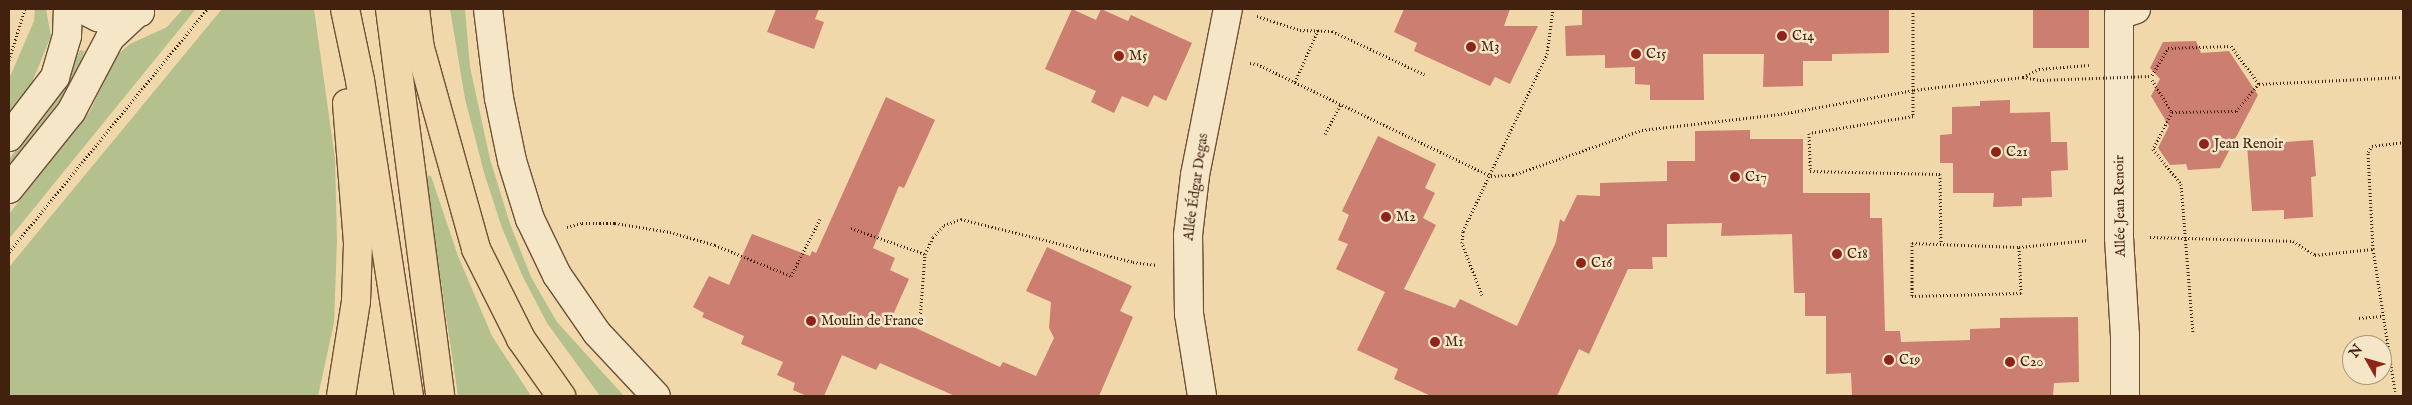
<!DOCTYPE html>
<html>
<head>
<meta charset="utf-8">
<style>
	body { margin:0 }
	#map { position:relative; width:2412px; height:405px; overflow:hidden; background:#f0d8ab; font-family:"IM FELL English",serif }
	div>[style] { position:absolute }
	.green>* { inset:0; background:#b4c08e }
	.building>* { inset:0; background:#cc7e70; transform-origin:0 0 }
	.path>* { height:3px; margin-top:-1.5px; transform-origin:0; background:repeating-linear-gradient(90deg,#42220f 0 1px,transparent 0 3.5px) }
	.roads { filter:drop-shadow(1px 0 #6e5036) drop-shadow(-1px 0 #6e5036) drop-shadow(0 1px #6e5036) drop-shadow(0 -1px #6e5036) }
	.street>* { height:28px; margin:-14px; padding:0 14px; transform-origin:14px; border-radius:14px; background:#f5e6c8 }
	.secondary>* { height:28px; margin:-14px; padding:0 14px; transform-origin:14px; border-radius:14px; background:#f5e6c8 }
	.highway>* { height:28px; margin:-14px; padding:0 14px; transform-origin:14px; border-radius:14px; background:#f0d8ab }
	.path-bridge>* { height:3px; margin-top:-1.5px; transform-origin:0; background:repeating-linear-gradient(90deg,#42220f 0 1px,transparent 0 3.5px) }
	.dots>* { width:14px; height:14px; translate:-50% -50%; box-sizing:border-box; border:2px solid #f5e6c8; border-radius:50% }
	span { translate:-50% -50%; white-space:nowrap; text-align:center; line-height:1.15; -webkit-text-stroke:5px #f5e6c8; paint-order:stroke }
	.poi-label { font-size:14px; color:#42220f }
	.left { translate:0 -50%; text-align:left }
	.street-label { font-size:14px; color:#42220f }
	.frame { position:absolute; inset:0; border:10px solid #42220f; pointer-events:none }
	.north { position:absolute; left:2342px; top:335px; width:50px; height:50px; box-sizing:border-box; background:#f5e6c8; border:1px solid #ad987e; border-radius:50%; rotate:308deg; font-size:14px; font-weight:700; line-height:20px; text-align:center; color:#42220f }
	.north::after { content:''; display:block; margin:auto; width:18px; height:22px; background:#8f2418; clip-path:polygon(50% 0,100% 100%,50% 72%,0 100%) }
</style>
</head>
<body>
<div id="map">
	<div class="green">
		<div style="clip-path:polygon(35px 9px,46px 9px,51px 36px,31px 85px,9px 113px,9px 79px,34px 21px)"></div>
		<div style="clip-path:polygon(183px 9px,196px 9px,9px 239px,9px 214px,90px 111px,117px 55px,130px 44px,167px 27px)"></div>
		<div style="clip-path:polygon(222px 9px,314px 9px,335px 159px,337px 241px,334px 323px,318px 396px,9px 396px,9px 267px)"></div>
		<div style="clip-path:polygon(450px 9px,465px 9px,470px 67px,490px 159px,510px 224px,531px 277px,557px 322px,624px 396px,600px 396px,547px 323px,522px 275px,502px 228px,485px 176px,465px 99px)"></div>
		<div style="clip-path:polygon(80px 50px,85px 51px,68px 90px,9px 167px,9px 159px,62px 89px)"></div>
		<div style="clip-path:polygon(425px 175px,431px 176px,458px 256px,492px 336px,531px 396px,458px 396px)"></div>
	</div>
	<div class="building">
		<div style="clip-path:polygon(776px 9px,819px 9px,815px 19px,824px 22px,814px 49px,767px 32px)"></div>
		<div style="clip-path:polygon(1072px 9px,1096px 20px,1101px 9px,1128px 21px,1131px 15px,1192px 43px,1166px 101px,1154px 95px,1148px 107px,1122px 96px,1114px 113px,1091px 102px,1096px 91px,1045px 69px)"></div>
		<div style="clip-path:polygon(1404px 9px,1510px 9px,1504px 26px,1538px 26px,1510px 84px,1495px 77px,1490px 86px,1414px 51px,1417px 43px,1394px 32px)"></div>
		<div style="clip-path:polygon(1582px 9px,1889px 9px,1889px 53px,1832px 54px,1832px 61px,1803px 61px,1803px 86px,1763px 87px,1764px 54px,1703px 54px,1704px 100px,1650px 100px,1650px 85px,1635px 84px,1635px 67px,1605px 68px,1605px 55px,1566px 56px,1565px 26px,1582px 25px)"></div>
		<div style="left:2033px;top:9px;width:56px;height:39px"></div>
		<div style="clip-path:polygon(2196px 41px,2201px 53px,2229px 51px,2258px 95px,2220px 168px,2188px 170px,2186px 164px,2170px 165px,2158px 148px,2169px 126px,2151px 96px,2160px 79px,2150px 68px,2163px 42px)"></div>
		<div style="clip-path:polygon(886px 97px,935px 120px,904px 188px,899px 186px,873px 248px,895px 258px,890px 270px,909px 279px,892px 317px,1000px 367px,1003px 362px,1036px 376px,1054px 338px,1049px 328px,1051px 302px,1026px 291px,1047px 247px,1132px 286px,1120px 311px,1133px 317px,1099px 396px,955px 396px,880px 363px,876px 370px,842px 355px,824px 396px,807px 396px,793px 390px,795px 383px,777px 375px,783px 362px,741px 344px,744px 336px,702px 317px,704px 313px,693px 307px,709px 276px,729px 285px,752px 234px,810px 256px,812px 251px,816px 253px)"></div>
		<div style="clip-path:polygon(2010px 100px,2010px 113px,2050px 112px,2051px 142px,2067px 142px,2068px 170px,2051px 171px,2052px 197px,2022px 198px,2022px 206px,1993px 207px,1994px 193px,1953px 193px,1953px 163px,1940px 163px,1940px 135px,1952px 134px,1952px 107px,1980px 106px,1980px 101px)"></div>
		<div style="clip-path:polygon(1750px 130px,1750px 139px,1803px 139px,1803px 193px,1870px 193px,1870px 218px,1882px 218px,1885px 331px,1900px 331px,1901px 342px,1970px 340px,1970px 329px,2000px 328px,2000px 318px,2078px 317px,2079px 382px,2054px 383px,2053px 396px,1852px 396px,1851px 373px,1826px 374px,1826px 316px,1805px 316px,1805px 293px,1794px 293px,1792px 234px,1721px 236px,1722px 223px,1667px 224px,1667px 257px,1652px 257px,1653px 269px,1628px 269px,1589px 354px,1579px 349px,1557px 396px,1431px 396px,1394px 379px,1398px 369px,1357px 350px,1385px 292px,1336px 269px,1348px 244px,1338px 240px,1349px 215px,1342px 211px,1378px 136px,1436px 164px,1425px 188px,1435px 193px,1423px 218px,1436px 225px,1404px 289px,1455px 308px,1460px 299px,1517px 326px,1556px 242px,1560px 219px,1564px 222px,1577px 195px,1600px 196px,1600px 183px,1667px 181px,1667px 161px,1695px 161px,1695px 131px)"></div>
		<div style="clip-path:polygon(2313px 140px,2316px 176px,2311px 177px,2313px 217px,2284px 219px,2284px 210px,2252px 211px,2247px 145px)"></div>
	</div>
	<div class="path">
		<div style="left:1913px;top:9px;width:107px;rotate:90deg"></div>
		<div style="left:1913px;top:116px;width:105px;rotate:170.7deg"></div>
		<div style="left:1809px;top:133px;width:38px;rotate:88deg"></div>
		<div style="left:1810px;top:171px;width:130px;rotate:1.3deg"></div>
		<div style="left:1940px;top:174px;width:69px;rotate:89.2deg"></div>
		<div style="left:1257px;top:16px;width:45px;rotate:18deg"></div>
		<div style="left:1300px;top:30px;width:32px;rotate:2deg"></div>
		<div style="left:1332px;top:31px;width:102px;rotate:25.1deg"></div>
		<div style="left:9px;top:60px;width:53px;rotate:-72.6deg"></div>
		<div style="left:1250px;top:63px;width:7px;rotate:8deg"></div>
		<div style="left:1257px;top:64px;width:259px;rotate:25.6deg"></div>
		<div style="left:1491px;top:176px;width:22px;rotate:-3deg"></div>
		<div style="left:1513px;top:175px;width:137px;rotate:-19.2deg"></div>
		<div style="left:1642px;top:130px;width:140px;rotate:-6.6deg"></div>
		<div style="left:1781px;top:114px;width:135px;rotate:-10.2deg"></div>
		<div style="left:1914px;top:90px;width:110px;rotate:-6.8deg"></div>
		<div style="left:2023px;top:77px;width:17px;rotate:10deg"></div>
		<div style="left:2152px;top:75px;width:31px;rotate:-59deg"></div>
		<div style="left:2168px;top:48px;width:63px;rotate:-1.8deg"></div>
		<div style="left:2231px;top:46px;width:47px;rotate:53.6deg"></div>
		<div style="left:2023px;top:77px;width:18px;rotate:-27deg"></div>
		<div style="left:2039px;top:69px;width:50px;rotate:-4.6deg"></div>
		<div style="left:2152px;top:80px;width:38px;rotate:58deg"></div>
		<div style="left:2172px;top:112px;width:64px;rotate:-0.9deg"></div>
		<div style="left:2236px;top:111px;width:35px;rotate:-50deg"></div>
		<div style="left:2259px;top:84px;width:144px;rotate:-2.8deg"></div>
		<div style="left:1295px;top:82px;width:57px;rotate:-66.1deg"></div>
		<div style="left:2172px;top:112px;width:42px;rotate:117.2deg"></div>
		<div style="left:2153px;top:149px;width:45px;rotate:51.3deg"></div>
		<div style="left:2181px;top:184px;width:148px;rotate:85.4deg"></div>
		<div style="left:1325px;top:134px;width:34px;rotate:-62deg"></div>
		<div style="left:567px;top:227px;width:16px;rotate:-15deg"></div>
		<div style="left:582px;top:223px;width:33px"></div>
		<div style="left:615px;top:223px;width:56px;rotate:9.3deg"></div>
		<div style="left:670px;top:232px;width:47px;rotate:16.1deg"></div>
		<div style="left:715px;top:245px;width:82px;rotate:22.2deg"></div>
		<div style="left:791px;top:276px;width:64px;rotate:-63deg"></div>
		<div style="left:851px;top:228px;width:78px;rotate:19.4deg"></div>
		<div style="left:2150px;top:237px;width:143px;rotate:1.6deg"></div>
		<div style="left:2293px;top:241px;width:26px;rotate:32deg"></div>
		<div style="left:2315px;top:255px;width:58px;rotate:-5.9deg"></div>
		<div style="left:2373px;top:249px;width:97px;rotate:-93deg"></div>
		<div style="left:2368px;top:152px;width:7px;rotate:-56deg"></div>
		<div style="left:2372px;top:146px;width:31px;rotate:-7deg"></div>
		<div style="left:2019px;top:247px;width:46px;rotate:87.5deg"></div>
		<div style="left:2021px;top:293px;width:109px;rotate:178.4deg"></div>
		<div style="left:1912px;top:296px;width:53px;rotate:-90deg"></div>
		<div style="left:1912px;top:243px;width:107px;rotate:2.1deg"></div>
		<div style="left:2019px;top:247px;width:70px;rotate:-5.7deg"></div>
		<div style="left:2373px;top:249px;width:144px;rotate:81.2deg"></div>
		<div style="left:9px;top:252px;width:313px;rotate:-50.8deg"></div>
		<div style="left:1482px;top:295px;width:56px;rotate:-111deg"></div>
		<div style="left:1462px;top:243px;width:12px;rotate:-85deg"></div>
		<div style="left:1463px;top:231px;width:196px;rotate:-64.6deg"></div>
		<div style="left:1547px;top:54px;width:45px;rotate:-82.4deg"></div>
		<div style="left:2359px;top:318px;width:24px;rotate:-5deg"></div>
		<div style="left:920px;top:320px;width:66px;rotate:-85.7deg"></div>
		<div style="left:925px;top:254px;width:19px;rotate:-65deg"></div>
		<div style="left:933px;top:237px;width:16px;rotate:-47deg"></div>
		<div style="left:944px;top:225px;width:18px;rotate:-19deg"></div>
		<div style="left:961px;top:219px;width:177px;rotate:14deg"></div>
		<div style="left:1133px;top:262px;width:24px;rotate:7deg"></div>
	</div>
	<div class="roads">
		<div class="street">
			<div style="left:488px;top:9px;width:90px;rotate:83deg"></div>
			<div style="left:499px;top:98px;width:64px;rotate:78.3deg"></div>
			<div style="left:512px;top:161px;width:61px;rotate:72.8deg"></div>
			<div style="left:530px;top:219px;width:62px;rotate:64.3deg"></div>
			<div style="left:557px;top:275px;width:70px;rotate:55.4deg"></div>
			<div style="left:597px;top:333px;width:86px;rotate:46.9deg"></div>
			<div style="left:1202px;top:396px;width:83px;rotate:-99deg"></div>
			<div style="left:1189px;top:314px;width:79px;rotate:-90.7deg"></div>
			<div style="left:1188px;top:235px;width:60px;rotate:-83.3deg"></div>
			<div style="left:1195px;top:175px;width:169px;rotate:-78.8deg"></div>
			<div style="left:2125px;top:396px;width:60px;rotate:-90deg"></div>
			<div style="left:2125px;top:336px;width:99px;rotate:-93.5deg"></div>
			<div style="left:2119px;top:237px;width:222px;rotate:-90deg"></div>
			<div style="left:2119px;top:15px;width:18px;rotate:-19deg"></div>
		</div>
		<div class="secondary">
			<div style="left:82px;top:9px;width:18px;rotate:27deg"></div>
			<div style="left:98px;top:17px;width:18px;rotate:6deg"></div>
			<div style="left:116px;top:19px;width:25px;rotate:-16deg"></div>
			<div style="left:9px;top:137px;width:76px;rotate:-52.5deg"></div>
			<div style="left:55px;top:77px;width:43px;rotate:-73.7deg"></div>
			<div style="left:67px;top:36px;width:27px;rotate:-88deg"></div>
			<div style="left:9px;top:189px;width:99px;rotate:-51.2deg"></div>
			<div style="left:71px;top:112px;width:84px;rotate:-62.2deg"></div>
			<div style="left:110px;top:38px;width:34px;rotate:-43deg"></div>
		</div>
		<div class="highway">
			<div style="left:345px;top:9px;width:73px;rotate:78.1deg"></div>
			<div style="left:360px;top:80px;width:320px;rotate:81.2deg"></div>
			<div style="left:390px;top:9px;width:390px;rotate:82.6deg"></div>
			<div style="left:415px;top:9px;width:39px;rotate:83deg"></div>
			<div style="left:420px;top:48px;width:209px;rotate:74.4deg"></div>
			<div style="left:476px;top:249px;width:101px;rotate:63.4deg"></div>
			<div style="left:521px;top:339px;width:70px;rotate:54.9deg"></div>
			<div style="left:341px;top:396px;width:96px;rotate:-81deg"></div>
			<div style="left:356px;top:301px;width:58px;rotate:-88deg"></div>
			<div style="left:358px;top:243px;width:140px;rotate:-94.5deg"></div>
		</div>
	</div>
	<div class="path-bridge">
		<div style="left:2040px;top:80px;width:110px;rotate:-2.1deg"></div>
	</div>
	<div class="dots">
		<div style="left:1782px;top:36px;background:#8f2418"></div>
		<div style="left:1471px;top:47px;background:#8f2418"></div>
		<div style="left:1636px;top:54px;background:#8f2418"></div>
		<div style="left:1119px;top:56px;background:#8f2418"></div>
		<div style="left:2204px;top:144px;background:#8f2418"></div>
		<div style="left:1996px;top:152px;background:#8f2418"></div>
		<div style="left:1735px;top:177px;background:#8f2418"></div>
		<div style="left:1386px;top:217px;background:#8f2418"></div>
		<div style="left:1837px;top:254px;background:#8f2418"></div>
		<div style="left:1581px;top:263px;background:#8f2418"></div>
		<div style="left:811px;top:321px;background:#8f2418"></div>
		<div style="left:1435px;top:342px;background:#8f2418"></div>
		<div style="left:1889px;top:360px;background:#8f2418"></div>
		<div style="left:2010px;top:362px;background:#8f2418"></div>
	</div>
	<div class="poi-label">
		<span class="left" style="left:1792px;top:36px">C14</span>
		<span class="left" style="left:1481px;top:47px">M3</span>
		<span class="left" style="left:1646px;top:54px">C15</span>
		<span class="left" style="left:1129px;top:56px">M5</span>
		<span class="left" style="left:2214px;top:144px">Jean Renoir</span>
		<span class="left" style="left:2006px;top:152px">C21</span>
		<span class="left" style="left:1745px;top:177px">C17</span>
		<span class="left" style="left:1396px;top:217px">M2</span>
		<span class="left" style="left:1847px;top:254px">C18</span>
		<span class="left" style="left:1591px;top:263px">C16</span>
		<span class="left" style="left:821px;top:321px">Moulin de France</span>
		<span class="left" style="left:1445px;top:342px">M1</span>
		<span class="left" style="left:1899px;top:360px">C19</span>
		<span class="left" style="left:2020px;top:362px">C20</span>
	</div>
	<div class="street-label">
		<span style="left:1196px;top:187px;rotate:-82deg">Allée Édgar Degas</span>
		<span style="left:2120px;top:206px;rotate:-91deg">Allée Jean Renoir</span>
	</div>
	<div class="frame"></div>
	<div class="north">N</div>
</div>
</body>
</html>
